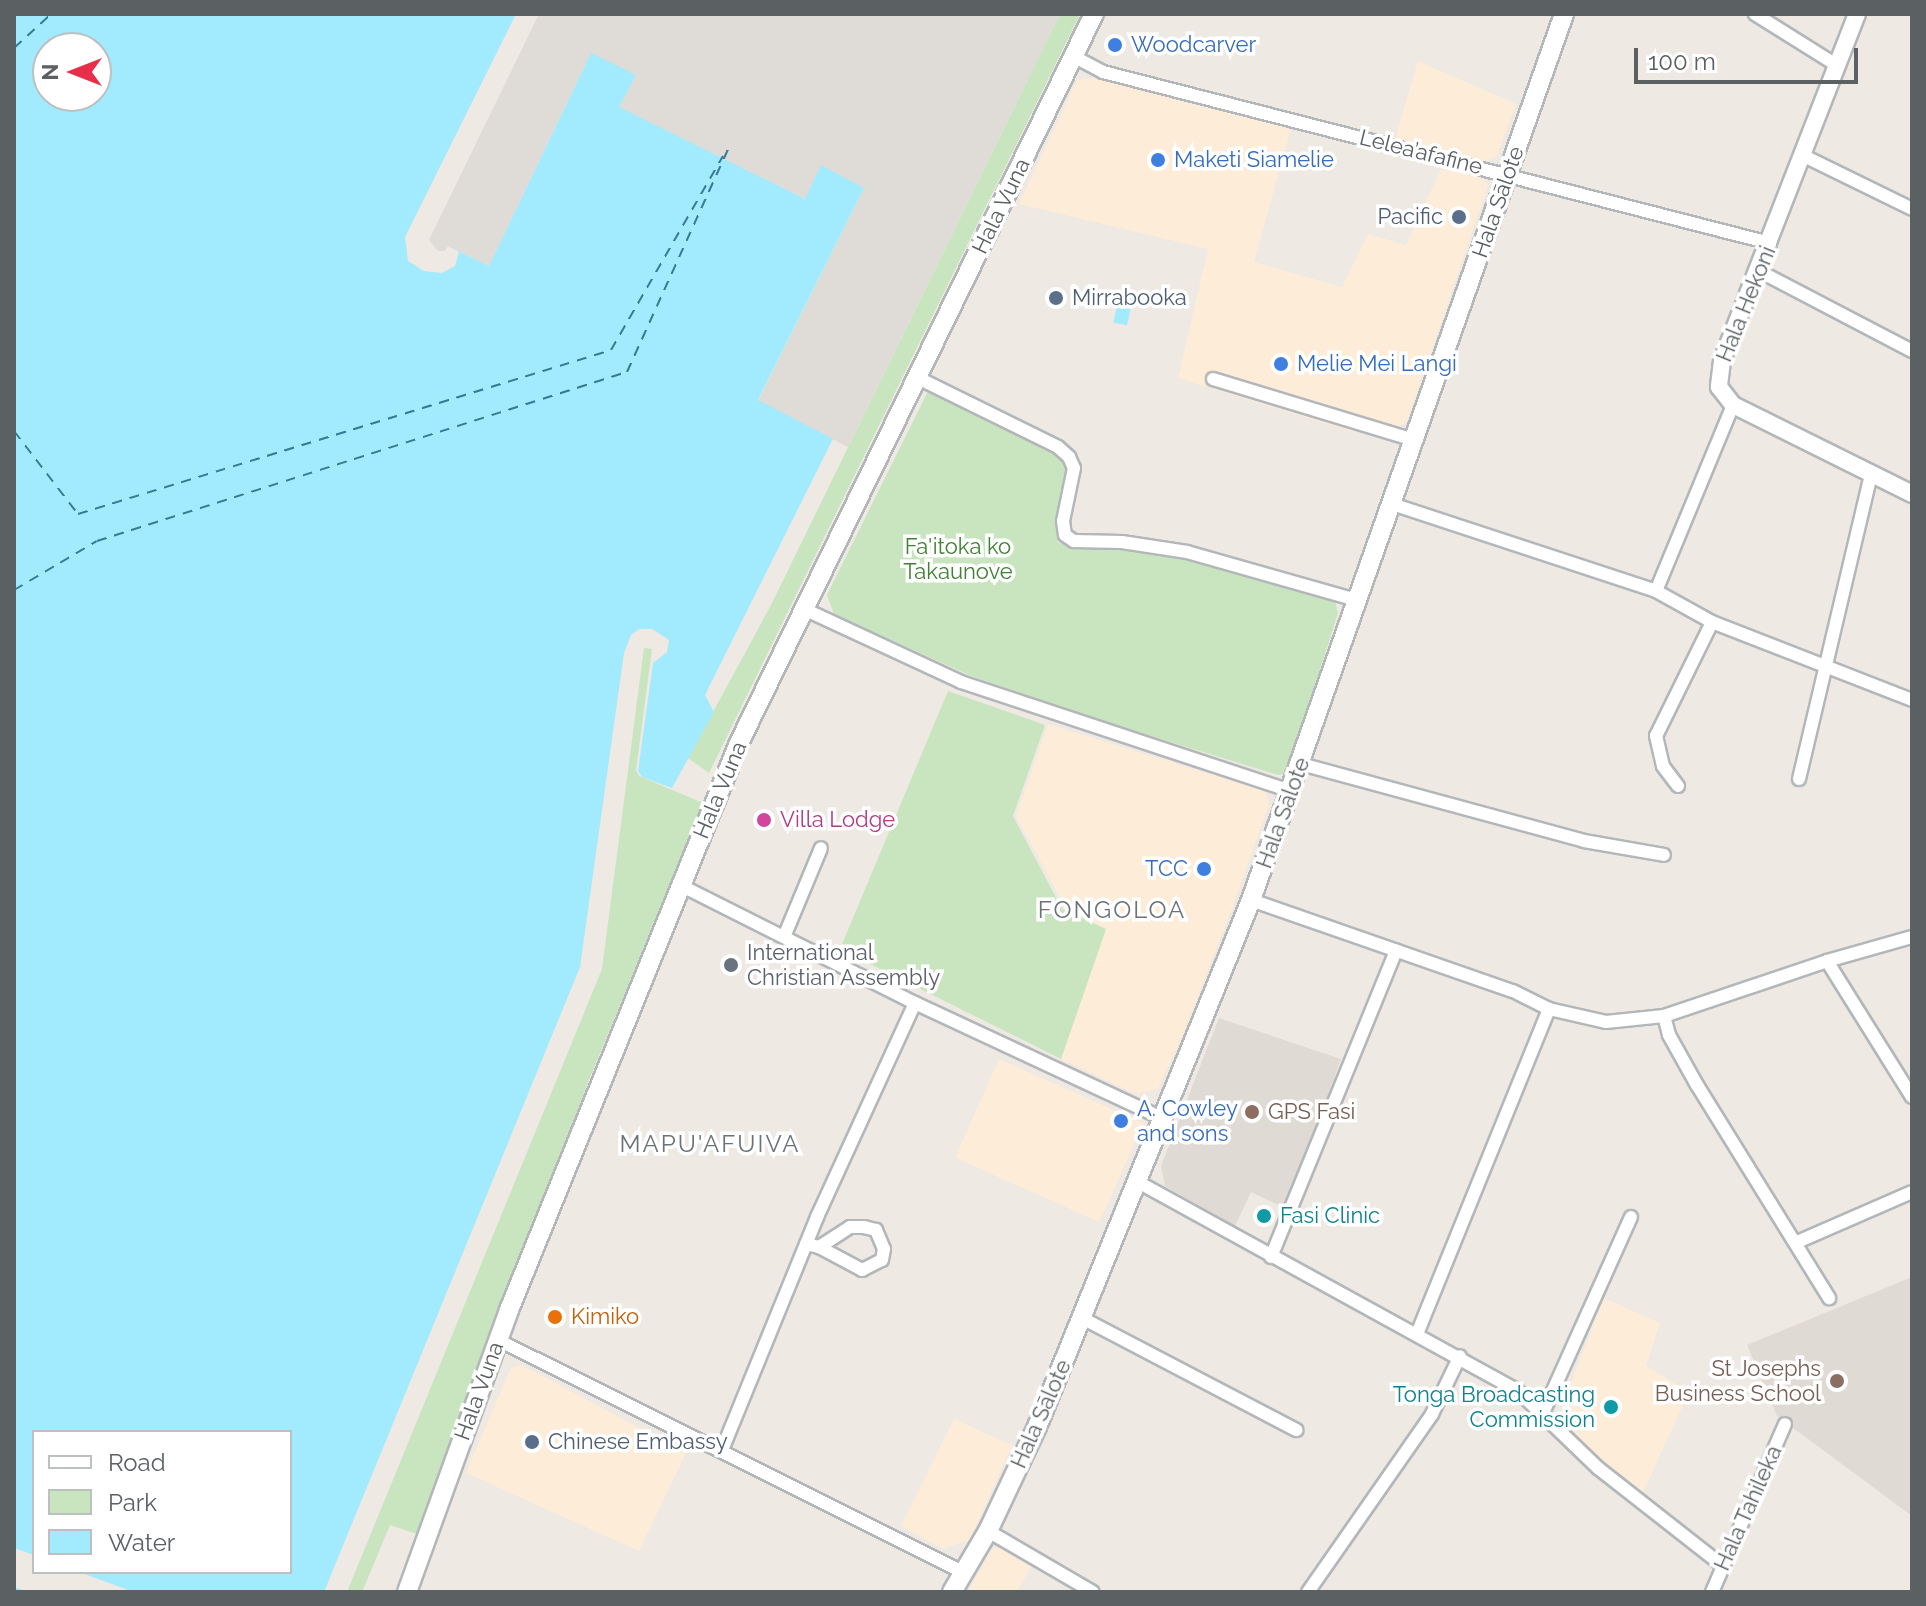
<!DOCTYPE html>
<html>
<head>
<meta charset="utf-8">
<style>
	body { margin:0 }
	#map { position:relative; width:1926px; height:1606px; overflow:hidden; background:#eee9e3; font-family:Raleway,sans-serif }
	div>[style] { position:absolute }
	.commercial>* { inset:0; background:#fdecd8; transform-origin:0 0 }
	.industrial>* { inset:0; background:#dfdbd7 }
	.education>* { inset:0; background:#e0dad4 }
	.green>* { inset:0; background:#c8e5bf }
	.water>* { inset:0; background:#a2eafe; transform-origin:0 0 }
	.pier>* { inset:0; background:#eee9e3 }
	.ferry>* { height:2px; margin-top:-1px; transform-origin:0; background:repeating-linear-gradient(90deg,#387a96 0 10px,transparent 0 18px) }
	.roads { filter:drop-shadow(2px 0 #b3b7ba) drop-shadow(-2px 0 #b3b7ba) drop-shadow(0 2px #b3b7ba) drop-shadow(0 -2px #b3b7ba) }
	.minor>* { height:12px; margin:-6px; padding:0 6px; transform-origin:6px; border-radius:6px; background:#fff }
	.tertiary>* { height:16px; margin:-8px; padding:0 8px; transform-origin:8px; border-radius:8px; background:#fff }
	.secondary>* { height:18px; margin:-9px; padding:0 9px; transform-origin:9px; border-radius:9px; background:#fff }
	.dots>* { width:22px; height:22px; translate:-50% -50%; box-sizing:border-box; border:4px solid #fff; border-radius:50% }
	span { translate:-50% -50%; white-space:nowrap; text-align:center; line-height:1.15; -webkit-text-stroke:7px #fff; paint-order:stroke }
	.shop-label { font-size:22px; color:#366cbe }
	.left { translate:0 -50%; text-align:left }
	.right { translate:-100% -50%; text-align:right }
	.street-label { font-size:22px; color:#5b6163 }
	.service-label { font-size:22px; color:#4e5e75 }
	.park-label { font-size:22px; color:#418134 }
	.hotel-label { font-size:22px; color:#b23c85 }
	.worship-label { font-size:22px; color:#5b616d }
	.education-label { font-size:22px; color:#785e54 }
	.culture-label { font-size:22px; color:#0d838f }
	.food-label { font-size:22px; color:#c56008 }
	.neighbourhood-label { font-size:24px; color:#6c7376; letter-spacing:2px }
	.frame { position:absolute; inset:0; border:16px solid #5b6163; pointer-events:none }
	.legend { position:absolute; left:32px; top:1430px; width:260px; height:144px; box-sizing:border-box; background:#fff; border:2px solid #bdc0c1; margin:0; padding:10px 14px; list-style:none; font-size:24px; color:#5b6163 }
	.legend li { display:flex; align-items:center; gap:16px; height:40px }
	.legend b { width:40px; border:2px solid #bdc0c1 }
	.north { position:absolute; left:32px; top:32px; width:80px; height:80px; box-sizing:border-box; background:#fff; border:2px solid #bdc0c1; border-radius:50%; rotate:270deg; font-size:22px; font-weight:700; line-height:32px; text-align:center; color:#5b6163 }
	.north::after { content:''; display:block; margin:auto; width:28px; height:36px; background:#e82f49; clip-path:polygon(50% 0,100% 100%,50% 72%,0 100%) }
	.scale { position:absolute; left:1634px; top:48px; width:224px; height:36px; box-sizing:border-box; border:4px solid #5b6163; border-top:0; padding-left:10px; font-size:24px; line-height:28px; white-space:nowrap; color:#5b6163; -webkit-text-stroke:6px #fff; paint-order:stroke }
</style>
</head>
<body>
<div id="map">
	<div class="commercial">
		<div style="clip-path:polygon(1418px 61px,1516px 104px,1497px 156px,1483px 163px,1395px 139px)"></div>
		<div style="clip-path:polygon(1093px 78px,1291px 129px,1254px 262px,1342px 287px,1368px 234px,1406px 245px,1441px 169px,1483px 178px,1488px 186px,1407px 422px,1396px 427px,1359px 416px,1354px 432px,1178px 378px,1208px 249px,1019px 204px,1077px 80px)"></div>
		<div style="clip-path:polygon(1048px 724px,1265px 791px,1269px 804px,1233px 906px,1184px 1032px,1158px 1089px,1136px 1094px,1061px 1059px,1106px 929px,1065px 907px,1016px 816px)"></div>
		<div style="left:999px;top:1059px;width:158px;height:108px;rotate:24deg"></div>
		<div style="clip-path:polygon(1604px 1298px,1660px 1323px,1646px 1366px,1689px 1392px,1643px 1492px,1599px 1457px,1561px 1420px,1564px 1401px)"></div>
		<div style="clip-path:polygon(522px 1365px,686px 1453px,639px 1551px,466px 1473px,511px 1368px)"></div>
		<div style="clip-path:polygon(954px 1419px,1012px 1445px,970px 1540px,943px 1549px,901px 1526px)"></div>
		<div style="clip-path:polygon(999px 1547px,1032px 1565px,1017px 1592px,968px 1592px,991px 1550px)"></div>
	</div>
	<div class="industrial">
		<div style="clip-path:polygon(535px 14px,1060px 14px,848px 447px,758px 401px,864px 188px,821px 166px,805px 199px,618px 107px,591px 53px,489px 266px,452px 248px,447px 255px,429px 250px,428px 232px)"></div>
	</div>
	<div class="education">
		<div style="clip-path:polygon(1219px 1018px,1341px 1059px,1287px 1209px,1251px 1192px,1235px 1226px,1165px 1186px,1161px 1166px)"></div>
		<div style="clip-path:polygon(1912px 1277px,1912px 1516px,1777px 1416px,1747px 1345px)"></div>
	</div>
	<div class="green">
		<div style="clip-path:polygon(1060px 14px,1080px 14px,709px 773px,688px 758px,771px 605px)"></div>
		<div style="clip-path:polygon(929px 389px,1061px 455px,1067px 470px,1057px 531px,1058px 543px,1149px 553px,1231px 569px,1335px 601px,1338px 613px,1287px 773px,1278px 775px,1086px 716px,969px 675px,834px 614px,827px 595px)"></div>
		<div style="clip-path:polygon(644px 648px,652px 649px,636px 770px,639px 776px,703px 803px,589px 1080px,417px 1534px,390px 1525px,362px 1592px,347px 1592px,602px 969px)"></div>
		<div style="clip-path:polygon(948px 691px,1045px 725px,1013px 816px,1062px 909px,1106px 929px,1061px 1059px,840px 949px)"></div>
	</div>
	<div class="water">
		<div style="clip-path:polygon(evenodd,14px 14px,535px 14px,425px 240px,436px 255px,452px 248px,489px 266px,591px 53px,636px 75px,619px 107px,805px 199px,821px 165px,864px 188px,758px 400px,833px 439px,705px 695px,714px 712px,672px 788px,642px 777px,638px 771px,653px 663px,667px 652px,669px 640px,652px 629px,639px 629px,631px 635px,624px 653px,580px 967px,324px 1592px,14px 1592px,14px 14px,48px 48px,96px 48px,96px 96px,48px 96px,48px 48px,14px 14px,34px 1432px,290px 1432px,290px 1572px,34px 1572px,34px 1432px)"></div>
		<div style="left:1119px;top:296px;width:14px;height:27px;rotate:12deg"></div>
	</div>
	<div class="pier">
		<div style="clip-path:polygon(516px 14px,539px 14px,429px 240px,438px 251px,445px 251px,448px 246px,459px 252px,455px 266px,442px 273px,424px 271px,408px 261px,405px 237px)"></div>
		<div style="clip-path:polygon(14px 1548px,34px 1555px,34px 1572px,79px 1572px,134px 1592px,28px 1592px,14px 1587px)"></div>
	</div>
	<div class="ferry">
		<div style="left:14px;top:48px;width:50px;rotate:-42.6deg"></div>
		<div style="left:14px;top:431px;width:105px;rotate:52.4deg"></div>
		<div style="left:78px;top:514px;width:558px;rotate:-17.1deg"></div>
		<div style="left:611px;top:350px;width:224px;rotate:-60deg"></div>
		<div style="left:14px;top:590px;width:96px;rotate:-30.6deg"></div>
		<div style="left:97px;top:541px;width:556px;rotate:-17.69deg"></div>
		<div style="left:627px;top:372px;width:249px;rotate:-65.6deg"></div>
	</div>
	<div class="roads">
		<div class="minor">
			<div style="left:1755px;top:14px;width:98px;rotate:32.1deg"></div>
			<div style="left:1073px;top:56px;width:34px;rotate:28deg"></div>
			<div style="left:1103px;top:72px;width:689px;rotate:14.38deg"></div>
			<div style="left:1804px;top:156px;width:120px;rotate:26.1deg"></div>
			<div style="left:1759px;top:271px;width:173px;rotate:27.6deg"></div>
			<div style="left:918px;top:378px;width:156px;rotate:26.2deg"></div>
			<div style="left:1058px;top:447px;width:15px;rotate:42deg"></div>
			<div style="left:1069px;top:457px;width:12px;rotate:66deg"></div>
			<div style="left:1074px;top:468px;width:54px;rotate:101.7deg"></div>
			<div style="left:1063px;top:521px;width:14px;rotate:82deg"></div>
			<div style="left:1065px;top:535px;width:11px;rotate:34deg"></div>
			<div style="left:1074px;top:541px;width:48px;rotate:1.2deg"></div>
			<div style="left:1122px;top:542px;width:66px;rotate:8.7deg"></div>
			<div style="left:1187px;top:552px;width:177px;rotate:15.8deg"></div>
			<div style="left:1213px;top:379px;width:210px;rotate:16.9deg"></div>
			<div style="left:1392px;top:504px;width:278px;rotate:18.2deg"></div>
			<div style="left:1656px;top:591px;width:64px;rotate:29deg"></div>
			<div style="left:1712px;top:622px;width:215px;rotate:21.3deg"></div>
			<div style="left:1656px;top:591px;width:201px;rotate:-67.5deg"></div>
			<div style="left:804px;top:609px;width:173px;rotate:24.9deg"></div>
			<div style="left:961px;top:682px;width:348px;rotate:18.3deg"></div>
			<div style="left:1301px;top:764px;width:293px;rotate:15.2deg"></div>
			<div style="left:1584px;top:841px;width:81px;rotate:9.9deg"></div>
			<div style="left:1799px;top:779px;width:312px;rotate:-76.7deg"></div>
			<div style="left:1678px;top:786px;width:25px;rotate:-127deg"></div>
			<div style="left:1663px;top:766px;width:31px;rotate:-103deg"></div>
			<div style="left:1656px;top:736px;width:127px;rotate:-63.8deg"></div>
			<div style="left:680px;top:885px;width:263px;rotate:26.7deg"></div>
			<div style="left:915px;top:1003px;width:272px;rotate:25deg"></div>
			<div style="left:1251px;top:900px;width:277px;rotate:19.2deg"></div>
			<div style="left:1513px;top:991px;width:40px;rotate:26.6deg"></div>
			<div style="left:1549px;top:1009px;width:58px;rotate:12.8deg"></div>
			<div style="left:1606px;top:1022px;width:58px;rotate:-5.9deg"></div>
			<div style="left:1664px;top:1016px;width:172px;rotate:-18.6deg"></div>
			<div style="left:1827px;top:961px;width:88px;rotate:-15.8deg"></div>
			<div style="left:784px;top:937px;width:96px;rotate:-67.4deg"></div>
			<div style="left:1827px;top:961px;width:160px;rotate:58deg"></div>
			<div style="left:1664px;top:1016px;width:20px;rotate:75deg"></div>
			<div style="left:1669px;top:1035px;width:57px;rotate:60.8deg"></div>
			<div style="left:1697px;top:1085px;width:251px;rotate:58.2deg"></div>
			<div style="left:1138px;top:1182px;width:432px;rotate:28.8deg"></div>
			<div style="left:1517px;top:1390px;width:112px;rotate:43.9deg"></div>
			<div style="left:1598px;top:1468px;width:159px;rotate:38.1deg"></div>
			<div style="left:1797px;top:1242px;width:125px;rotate:-23.5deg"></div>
			<div style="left:806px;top:1244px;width:13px;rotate:13deg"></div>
			<div style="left:819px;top:1247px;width:49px;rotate:28.1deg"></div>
			<div style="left:862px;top:1270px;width:22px;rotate:-27deg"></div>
			<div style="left:882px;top:1260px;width:11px;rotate:-80deg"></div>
			<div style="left:884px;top:1249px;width:21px;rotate:-113deg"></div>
			<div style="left:876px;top:1230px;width:12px;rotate:-166deg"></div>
			<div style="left:864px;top:1227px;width:14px;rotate:180deg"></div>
			<div style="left:850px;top:1227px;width:37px;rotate:147deg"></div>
			<div style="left:1271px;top:1257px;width:331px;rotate:-67.8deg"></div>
			<div style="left:1082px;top:1318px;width:242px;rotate:27.6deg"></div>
			<div style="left:1417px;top:1334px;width:351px;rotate:-67.9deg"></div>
			<div style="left:498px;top:1340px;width:520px;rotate:26.52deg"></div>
			<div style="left:1542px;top:1415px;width:217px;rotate:-65.8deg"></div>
			<div style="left:722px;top:1450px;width:252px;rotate:-67.8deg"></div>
			<div style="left:817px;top:1217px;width:235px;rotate:-65.4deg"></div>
			<div style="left:988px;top:1531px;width:121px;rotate:30.2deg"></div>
			<div style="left:1308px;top:1592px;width:217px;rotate:-55.1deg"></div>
			<div style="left:1432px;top:1414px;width:64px;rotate:-64.2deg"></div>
			<div style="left:1712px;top:1592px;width:183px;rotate:-66.5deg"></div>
		</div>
		<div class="tertiary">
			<div style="left:1857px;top:14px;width:372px;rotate:111.3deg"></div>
			<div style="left:1722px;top:361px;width:26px;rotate:97deg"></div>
			<div style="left:1719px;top:387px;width:23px;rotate:52deg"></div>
			<div style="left:1733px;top:405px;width:200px;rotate:26.4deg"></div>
		</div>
		<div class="secondary">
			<div style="left:407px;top:1592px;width:300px;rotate:-70.1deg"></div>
			<div style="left:509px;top:1310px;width:612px;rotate:-67.92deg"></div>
			<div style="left:739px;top:743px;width:811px;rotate:-64.04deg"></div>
			<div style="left:952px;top:1592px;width:71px;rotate:-59.5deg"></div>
			<div style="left:988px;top:1531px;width:115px;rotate:-64.8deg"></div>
			<div style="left:1037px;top:1427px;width:569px;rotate:-67.9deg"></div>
			<div style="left:1251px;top:900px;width:940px;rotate:-70.54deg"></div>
		</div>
	</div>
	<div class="dots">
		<div style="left:1115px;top:45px;background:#3f7fe0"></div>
		<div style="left:1158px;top:160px;background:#3f7fe0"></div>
		<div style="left:1459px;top:217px;background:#5c6f8a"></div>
		<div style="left:1056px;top:298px;background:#5c6f8a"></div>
		<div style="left:1281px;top:364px;background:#3f7fe0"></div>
		<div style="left:764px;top:820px;background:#d1479c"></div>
		<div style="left:1204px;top:869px;background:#3f7fe0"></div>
		<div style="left:731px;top:965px;background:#6b7280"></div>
		<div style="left:1252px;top:1112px;background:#8d6e63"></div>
		<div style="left:1121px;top:1121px;background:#3f7fe0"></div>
		<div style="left:1264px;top:1216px;background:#0f9aa8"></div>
		<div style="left:555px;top:1317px;background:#e8710a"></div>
		<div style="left:1837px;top:1381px;background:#8d6e63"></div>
		<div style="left:1611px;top:1407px;background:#0f9aa8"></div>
		<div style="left:532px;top:1442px;background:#5c6f8a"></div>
	</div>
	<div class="shop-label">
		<span class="left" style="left:1131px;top:45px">Woodcarver</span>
		<span class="left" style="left:1174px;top:160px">Maketi Siamelie</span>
		<span class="left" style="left:1297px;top:364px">Melie Mei Langi</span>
		<span class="right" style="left:1188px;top:869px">TCC</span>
		<span class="left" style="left:1137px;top:1121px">A. Cowley<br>and sons</span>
	</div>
	<div class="street-label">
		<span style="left:1421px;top:152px;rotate:14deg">Lelea’afafine</span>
		<span style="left:1498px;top:202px;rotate:-71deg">Hala Sālote</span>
		<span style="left:1001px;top:206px;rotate:-64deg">Hala Vuna</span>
		<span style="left:1746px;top:304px;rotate:-68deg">Hala Hekoni</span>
		<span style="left:720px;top:790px;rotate:-67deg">Hala Vuna</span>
		<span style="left:1283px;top:813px;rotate:-70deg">Hala Sālote</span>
		<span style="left:479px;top:1391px;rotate:-70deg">Hala Vuna</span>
		<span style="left:1041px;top:1414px;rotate:-66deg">Hala Sālote</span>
		<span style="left:1748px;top:1508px;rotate:-66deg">Hala Tahileka</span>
	</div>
	<div class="service-label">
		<span class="right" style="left:1443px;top:217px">Pacific</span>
		<span class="left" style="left:1072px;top:298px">Mirrabooka</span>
		<span class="left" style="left:548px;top:1442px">Chinese Embassy</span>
	</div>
	<div class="park-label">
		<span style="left:958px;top:559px">Fa'itoka ko<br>Takaunove</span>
	</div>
	<div class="hotel-label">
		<span class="left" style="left:780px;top:820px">Villa Lodge</span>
	</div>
	<div class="worship-label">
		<span class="left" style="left:747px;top:965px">International<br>Christian Assembly</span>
	</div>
	<div class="education-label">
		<span class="left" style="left:1268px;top:1112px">GPS Fasi</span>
		<span class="right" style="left:1821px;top:1381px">St Josephs<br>Business School</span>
	</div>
	<div class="culture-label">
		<span class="left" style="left:1280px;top:1216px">Fasi Clinic</span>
		<span class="right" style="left:1595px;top:1407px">Tonga Broadcasting<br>Commission</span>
	</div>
	<div class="food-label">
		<span class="left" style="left:571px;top:1317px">Kimiko</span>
	</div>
	<div class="neighbourhood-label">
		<span style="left:1112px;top:910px">FONGOLOA</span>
		<span style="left:710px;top:1144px">MAPU'AFUIVA</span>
	</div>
	<div class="frame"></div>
	<ul class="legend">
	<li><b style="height:10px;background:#fff"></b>Road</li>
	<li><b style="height:22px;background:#c8e5bf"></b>Park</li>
	<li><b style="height:22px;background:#a2eafe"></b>Water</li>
	</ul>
	<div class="north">N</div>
	<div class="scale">100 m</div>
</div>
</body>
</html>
